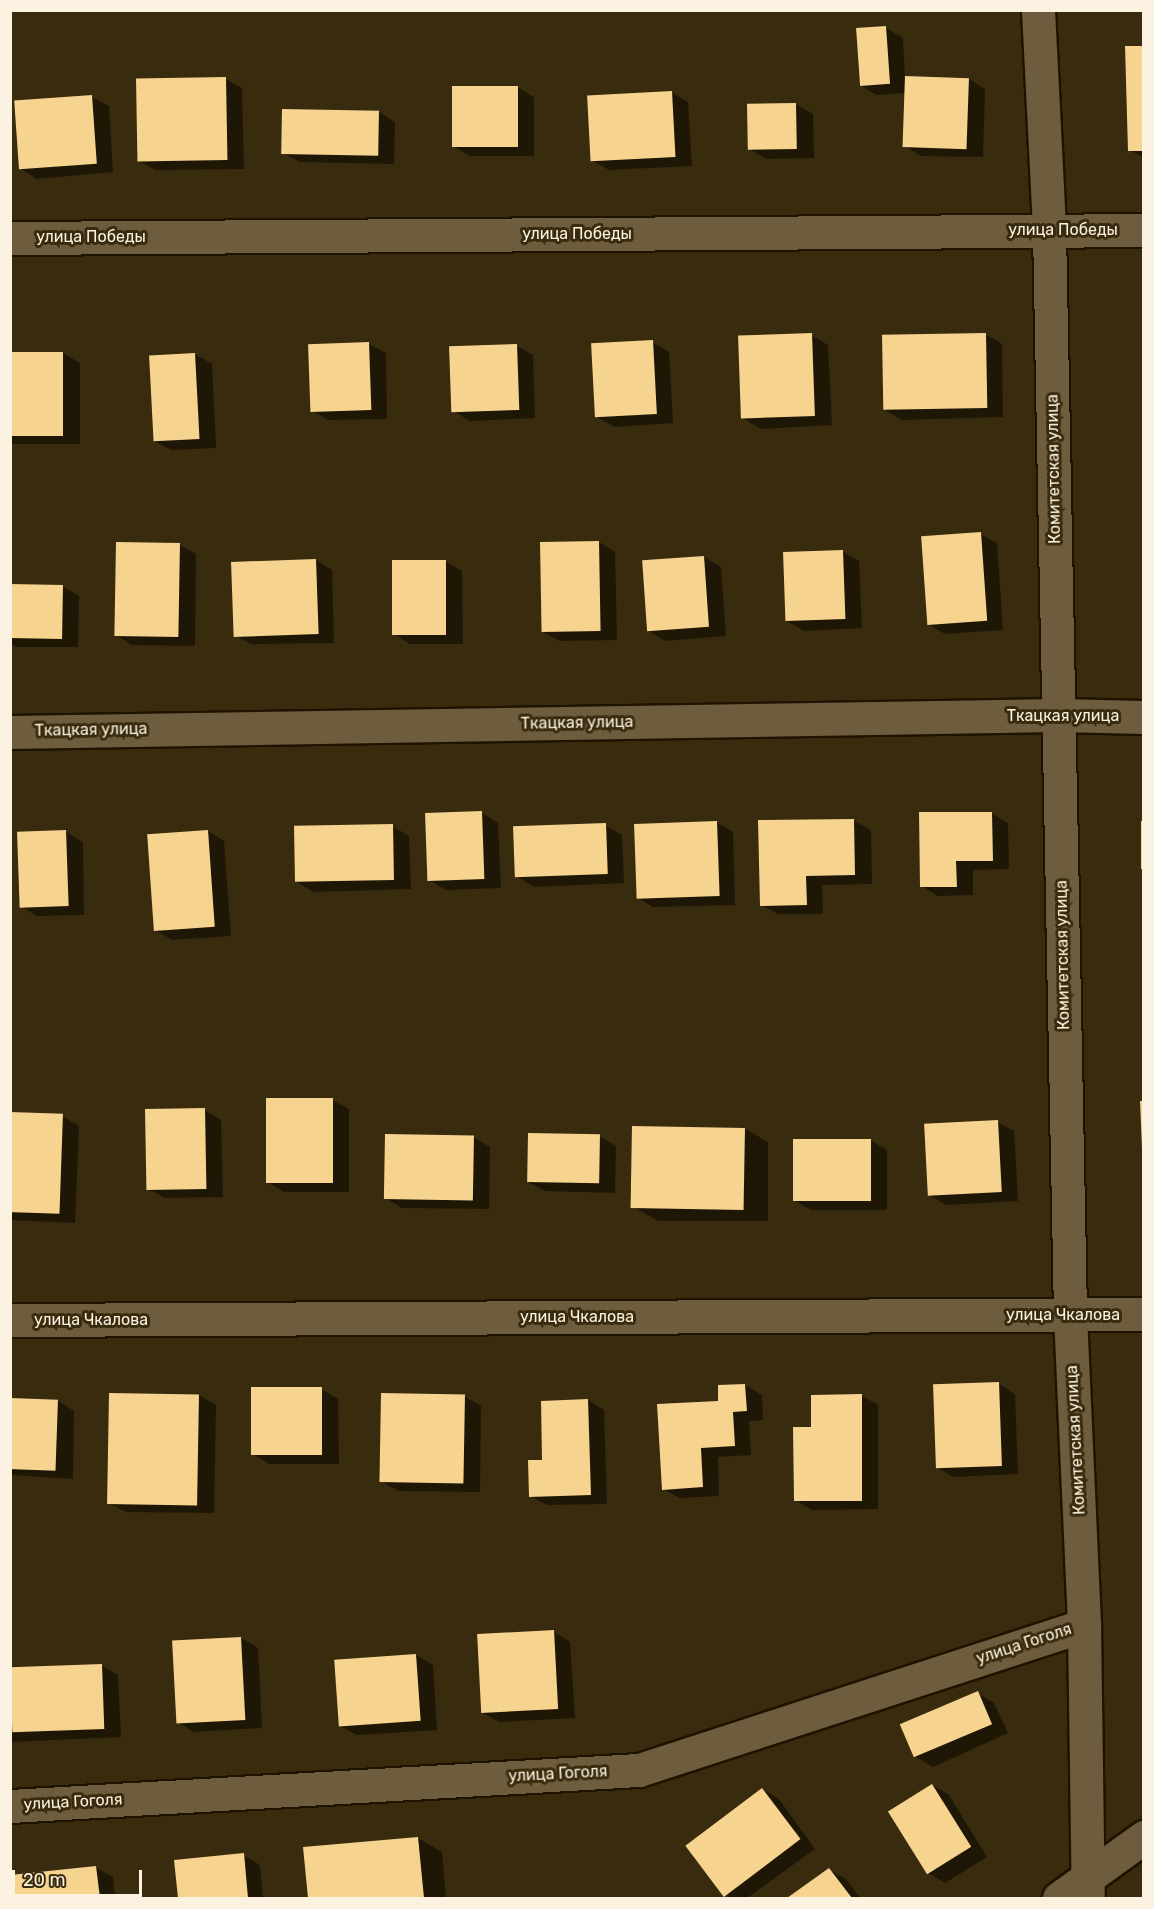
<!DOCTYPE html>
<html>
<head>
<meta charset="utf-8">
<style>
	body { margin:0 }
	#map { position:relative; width:1154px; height:1909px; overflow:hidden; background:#392b0d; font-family:Rubik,sans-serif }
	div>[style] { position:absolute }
	.shadow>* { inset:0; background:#0007 }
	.building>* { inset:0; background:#f7d390; transform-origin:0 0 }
	.roads { filter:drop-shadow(2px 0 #1e1301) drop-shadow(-2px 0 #1e1301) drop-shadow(0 2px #1e1301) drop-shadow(0 -2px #1e1301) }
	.street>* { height:33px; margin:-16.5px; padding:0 16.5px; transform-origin:16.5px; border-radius:16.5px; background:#6d5d3e }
	.secondary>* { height:33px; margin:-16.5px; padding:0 16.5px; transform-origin:16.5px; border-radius:16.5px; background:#6d5d3e }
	span { translate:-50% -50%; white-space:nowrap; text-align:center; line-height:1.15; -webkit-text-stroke:6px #392b0d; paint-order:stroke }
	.street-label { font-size:16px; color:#fbf2e1 }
	.frame { position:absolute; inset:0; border:12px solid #fbf2e1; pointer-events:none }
	.scale { position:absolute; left:12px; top:1870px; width:130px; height:27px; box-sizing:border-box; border:3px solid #fbf2e1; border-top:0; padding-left:8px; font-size:18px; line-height:21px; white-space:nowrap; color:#fbf2e1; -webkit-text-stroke:4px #392b0d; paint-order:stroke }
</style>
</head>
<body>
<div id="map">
	<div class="shadow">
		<div style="clip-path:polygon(886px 28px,903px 38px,905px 78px,969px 79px,985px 89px,983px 157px,921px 156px,905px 146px,906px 93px,877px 95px,861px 86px)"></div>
		<div style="clip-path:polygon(1144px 47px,1144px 158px,1130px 150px)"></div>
		<div style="clip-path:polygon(226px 79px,242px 88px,244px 169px,155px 170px,139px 161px)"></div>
		<div style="clip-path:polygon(517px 87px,534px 97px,534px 156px,470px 156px,453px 146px)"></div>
		<div style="clip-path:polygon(671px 92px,688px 102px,692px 166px,609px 170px,593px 161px)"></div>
		<div style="clip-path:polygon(92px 97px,109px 106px,113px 172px,37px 179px,21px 169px)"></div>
		<div style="clip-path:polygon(796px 104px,813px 114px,814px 158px,766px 159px,749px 149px)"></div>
		<div style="clip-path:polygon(379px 112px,395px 122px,394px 164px,300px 162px,283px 153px)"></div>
		<div style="clip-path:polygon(985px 334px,1002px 344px,1003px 417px,902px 420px,885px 410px)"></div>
		<div style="clip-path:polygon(811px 335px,828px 345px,832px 425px,761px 429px,744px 419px)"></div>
		<div style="clip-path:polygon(652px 342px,669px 352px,673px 423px,614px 427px,597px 417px)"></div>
		<div style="clip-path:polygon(369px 344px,386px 353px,387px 419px,328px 420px,311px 410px,310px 345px)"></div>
		<div style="clip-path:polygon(516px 345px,533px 355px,535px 418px,470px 421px,453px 411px)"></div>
		<div style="clip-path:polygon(10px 353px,63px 353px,80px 363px,80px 444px,10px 444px)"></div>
		<div style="clip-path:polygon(195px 354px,212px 364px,216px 448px,171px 450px,154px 441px)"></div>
		<div style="clip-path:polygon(980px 534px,997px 543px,1003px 630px,945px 634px,929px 625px)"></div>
		<div style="clip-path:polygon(599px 542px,615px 552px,617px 640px,560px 641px,543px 632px)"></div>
		<div style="clip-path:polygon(180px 545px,196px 554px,195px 646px,132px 645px,116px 635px)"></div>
		<div style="clip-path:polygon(842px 551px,859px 561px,862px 628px,804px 631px,787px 621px)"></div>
		<div style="clip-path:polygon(704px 557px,721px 567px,726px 636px,665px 641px,649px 631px)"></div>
		<div style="clip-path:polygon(316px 560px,332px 570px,334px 643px,251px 644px,234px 635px)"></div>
		<div style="clip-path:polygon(445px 561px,462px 571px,463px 644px,410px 644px,394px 634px)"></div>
		<div style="clip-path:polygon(10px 586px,62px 586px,79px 596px,78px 647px,16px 647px,10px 644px)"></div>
		<div style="clip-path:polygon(482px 813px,498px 823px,501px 888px,446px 890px,429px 880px)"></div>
		<div style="clip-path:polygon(991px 813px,1008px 823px,1009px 869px,973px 870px,973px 895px,938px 896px,921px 886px)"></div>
		<div style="clip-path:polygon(854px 821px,871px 830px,872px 884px,822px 885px,823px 914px,778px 914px,761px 905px,760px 822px)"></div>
		<div style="clip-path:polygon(716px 822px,733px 832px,735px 905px,653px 907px,637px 897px)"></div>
		<div style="clip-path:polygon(605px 825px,622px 835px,624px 883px,534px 887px,518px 877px)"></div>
		<div style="clip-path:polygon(392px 826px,409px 836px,411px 889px,314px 892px,298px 883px)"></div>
		<div style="clip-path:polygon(208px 831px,224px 841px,231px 936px,172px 940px,155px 930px)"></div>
		<div style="clip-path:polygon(66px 832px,83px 842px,84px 915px,37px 916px,20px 906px)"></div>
		<div style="clip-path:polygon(332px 1100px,349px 1109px,349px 1192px,284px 1192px,267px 1182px)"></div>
		<div style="clip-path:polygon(204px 1110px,221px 1120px,223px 1197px,165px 1198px,148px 1189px)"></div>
		<div style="clip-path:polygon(10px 1114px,62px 1116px,79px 1126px,75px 1223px,10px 1220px)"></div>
		<div style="clip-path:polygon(997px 1122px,1014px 1131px,1018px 1201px,946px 1205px,929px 1195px)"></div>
		<div style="clip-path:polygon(744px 1128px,768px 1142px,768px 1221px,658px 1221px,634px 1207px)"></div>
		<div style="clip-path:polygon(599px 1136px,616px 1146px,615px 1193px,545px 1191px,528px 1182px)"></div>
		<div style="clip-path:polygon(473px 1137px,490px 1147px,489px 1209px,402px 1208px,385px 1198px)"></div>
		<div style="clip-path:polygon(870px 1140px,887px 1150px,887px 1210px,811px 1210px,794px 1200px)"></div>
		<div style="clip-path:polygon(999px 1384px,1015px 1394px,1018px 1474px,954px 1477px,937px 1468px)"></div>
		<div style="clip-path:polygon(745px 1385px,762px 1395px,763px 1420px,749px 1421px,751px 1455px,718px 1457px,719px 1496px,680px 1498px,663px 1489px,720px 1402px)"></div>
		<div style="clip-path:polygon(321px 1389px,338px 1399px,339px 1464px,269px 1464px,253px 1454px)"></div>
		<div style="clip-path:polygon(199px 1395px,216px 1405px,214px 1513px,126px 1512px,109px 1503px)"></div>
		<div style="clip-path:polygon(464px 1396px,481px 1406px,480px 1492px,398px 1491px,381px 1481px)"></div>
		<div style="clip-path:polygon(862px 1396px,878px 1405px,878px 1509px,812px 1510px,795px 1500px,812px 1429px)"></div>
		<div style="clip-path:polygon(10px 1400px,58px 1401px,74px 1411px,73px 1479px,10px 1475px)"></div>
		<div style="clip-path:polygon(588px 1400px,604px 1410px,607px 1504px,547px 1505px,530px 1496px,544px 1461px)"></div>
		<div style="clip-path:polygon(554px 1632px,570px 1642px,575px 1718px,499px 1722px,483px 1713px)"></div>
		<div style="clip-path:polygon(241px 1638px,258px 1648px,262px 1728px,194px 1732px,177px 1722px)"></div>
		<div style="clip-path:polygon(416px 1655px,433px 1665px,437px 1730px,357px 1735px,340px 1726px)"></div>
		<div style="clip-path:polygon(101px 1665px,118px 1675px,121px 1737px,10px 1742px,10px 1669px)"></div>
		<div style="clip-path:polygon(977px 1693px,994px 1703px,1008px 1733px,933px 1767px,916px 1757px)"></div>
		<div style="clip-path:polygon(932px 1785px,949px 1795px,987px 1857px,945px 1883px,928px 1873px)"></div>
		<div style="clip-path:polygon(763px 1790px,779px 1799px,815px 1849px,747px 1898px,731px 1898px,723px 1894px,687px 1845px)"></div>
		<div style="clip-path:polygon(418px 1838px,442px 1852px,446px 1898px,309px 1898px,305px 1848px)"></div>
		<div style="clip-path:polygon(243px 1855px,260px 1865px,263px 1898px,179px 1898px,176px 1861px)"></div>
		<div style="clip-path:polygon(96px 1868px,113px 1877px,115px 1898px,10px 1898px,10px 1877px)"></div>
		<div style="clip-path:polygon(829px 1870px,846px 1879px,860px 1898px,790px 1898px)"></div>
	</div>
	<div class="building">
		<div style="left:886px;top:26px;width:58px;height:30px;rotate:86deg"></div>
		<div style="clip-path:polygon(1125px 46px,1144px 46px,1144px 151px,1128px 151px)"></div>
		<div style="left:905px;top:76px;width:64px;height:71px;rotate:2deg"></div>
		<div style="left:226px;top:77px;width:83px;height:90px;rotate:89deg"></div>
		<div style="left:452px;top:86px;width:66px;height:61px"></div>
		<div style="left:672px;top:91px;width:66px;height:85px;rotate:87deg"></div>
		<div style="left:92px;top:95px;width:69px;height:78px;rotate:86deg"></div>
		<div style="left:796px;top:103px;width:46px;height:49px;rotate:89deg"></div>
		<div style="left:282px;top:109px;width:97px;height:45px;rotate:1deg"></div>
		<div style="left:812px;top:333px;width:83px;height:74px;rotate:88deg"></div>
		<div style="left:986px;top:333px;width:75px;height:104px;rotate:89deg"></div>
		<div style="left:653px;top:340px;width:74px;height:62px;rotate:87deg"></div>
		<div style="left:369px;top:342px;width:68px;height:61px;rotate:88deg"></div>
		<div style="left:517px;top:344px;width:66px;height:68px;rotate:88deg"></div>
		<div style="left:10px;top:352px;width:53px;height:84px"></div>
		<div style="left:195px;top:353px;width:86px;height:46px;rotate:87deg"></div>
		<div style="left:981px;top:532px;width:89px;height:60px;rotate:86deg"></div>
		<div style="left:599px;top:541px;width:90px;height:59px;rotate:89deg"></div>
		<div style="left:116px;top:542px;width:64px;height:94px;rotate:1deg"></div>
		<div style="left:843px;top:550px;width:69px;height:60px;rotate:88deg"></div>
		<div style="left:704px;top:556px;width:71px;height:62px;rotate:86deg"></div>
		<div style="left:316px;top:559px;width:75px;height:85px;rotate:88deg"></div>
		<div style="left:392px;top:560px;width:54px;height:75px"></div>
		<div style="left:10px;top:584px;width:53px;height:54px;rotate:1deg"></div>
		<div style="left:482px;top:811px;width:68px;height:57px;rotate:88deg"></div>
		<div style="clip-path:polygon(919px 812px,992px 812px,993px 861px,956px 861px,957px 887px,920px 887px)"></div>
		<div style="clip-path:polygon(854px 819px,855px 875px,806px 876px,807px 905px,760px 906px,758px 820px)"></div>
		<div style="left:717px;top:821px;width:75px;height:83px;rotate:88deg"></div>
		<div style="left:1141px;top:821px;width:3px;height:48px"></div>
		<div style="left:606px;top:823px;width:51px;height:93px;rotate:88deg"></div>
		<div style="left:393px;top:824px;width:56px;height:99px;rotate:89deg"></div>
		<div style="left:66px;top:830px;width:76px;height:49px;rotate:88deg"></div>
		<div style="left:208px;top:830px;width:97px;height:61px;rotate:86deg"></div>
		<div style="left:266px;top:1098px;width:67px;height:85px"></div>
		<div style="clip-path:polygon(1140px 1101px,1144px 1101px,1144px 1148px,1142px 1148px)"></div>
		<div style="left:205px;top:1108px;width:81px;height:60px;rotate:89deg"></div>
		<div style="left:10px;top:1112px;width:53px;height:100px;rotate:2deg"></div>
		<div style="left:998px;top:1120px;width:72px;height:74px;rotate:87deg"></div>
		<div style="left:632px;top:1126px;width:113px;height:82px;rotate:1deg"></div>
		<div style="left:528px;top:1133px;width:72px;height:49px;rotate:1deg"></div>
		<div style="left:385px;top:1134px;width:89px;height:65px;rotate:1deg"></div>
		<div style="left:793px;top:1139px;width:78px;height:62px"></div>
		<div style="left:999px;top:1382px;width:84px;height:66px;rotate:88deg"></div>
		<div style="clip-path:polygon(745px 1384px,747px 1411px,733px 1412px,735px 1446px,701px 1448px,703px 1487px,662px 1490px,657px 1404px,718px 1401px,718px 1385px)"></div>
		<div style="left:322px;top:1387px;width:68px;height:71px;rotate:90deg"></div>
		<div style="left:109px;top:1393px;width:90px;height:111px;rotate:1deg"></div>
		<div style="left:381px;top:1393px;width:84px;height:89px;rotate:1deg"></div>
		<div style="clip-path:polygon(862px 1394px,862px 1501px,794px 1501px,793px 1427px,811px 1427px,811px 1395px)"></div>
		<div style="left:10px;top:1398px;width:48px;height:71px;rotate:2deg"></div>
		<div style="clip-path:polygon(588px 1399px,591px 1495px,529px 1497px,528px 1460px,542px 1460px,541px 1401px)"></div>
		<div style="left:554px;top:1630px;width:79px;height:77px;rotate:87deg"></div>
		<div style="left:241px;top:1637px;width:83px;height:69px;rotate:87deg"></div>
		<div style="left:416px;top:1654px;width:67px;height:82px;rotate:86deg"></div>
		<div style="left:102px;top:1664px;width:65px;height:92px;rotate:88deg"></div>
		<div style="left:978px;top:1691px;width:36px;height:85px;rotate:67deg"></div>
		<div style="left:932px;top:1784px;width:74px;height:52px;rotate:58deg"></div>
		<div style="left:762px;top:1788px;width:64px;height:96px;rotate:53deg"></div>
		<div style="clip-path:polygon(418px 1837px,424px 1898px,308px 1898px,303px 1847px)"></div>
		<div style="clip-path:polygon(244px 1853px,248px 1898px,178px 1898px,174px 1860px)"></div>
		<div style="clip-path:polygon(96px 1866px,100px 1898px,10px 1898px,10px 1875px)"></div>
		<div style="clip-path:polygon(829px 1868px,852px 1898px,787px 1898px)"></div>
	</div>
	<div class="roads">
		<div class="street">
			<div style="left:10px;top:238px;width:1134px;rotate:-0.4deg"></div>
			<div style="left:10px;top:732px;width:1048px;rotate:-0.93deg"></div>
			<div style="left:1058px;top:715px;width:86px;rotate:1.3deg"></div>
			<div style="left:10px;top:1320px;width:1134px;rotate:-0.3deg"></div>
			<div style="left:10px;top:1806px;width:630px;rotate:-3.28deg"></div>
			<div style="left:639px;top:1770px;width:468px;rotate:-18deg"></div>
			<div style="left:1059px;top:1898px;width:105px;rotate:-35.7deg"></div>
		</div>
		<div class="secondary">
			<div style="left:1038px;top:10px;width:220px;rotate:87.1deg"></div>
			<div style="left:1049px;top:230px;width:1085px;rotate:88.89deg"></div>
			<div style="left:1070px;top:1315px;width:310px;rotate:87.4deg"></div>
			<div style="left:1084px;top:1625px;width:273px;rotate:89.2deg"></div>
		</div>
	</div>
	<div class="street-label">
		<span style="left:1063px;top:230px">улица Победы</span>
		<span style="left:577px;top:234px">улица Победы</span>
		<span style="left:91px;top:237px">улица Победы</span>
		<span style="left:1054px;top:469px;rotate:-91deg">Комитетская улица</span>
		<span style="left:1063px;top:716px">Ткацкая улица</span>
		<span style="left:577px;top:723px;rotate:-1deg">Ткацкая улица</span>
		<span style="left:91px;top:730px;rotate:-1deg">Ткацкая улица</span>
		<span style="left:1063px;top:955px;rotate:-91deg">Комитетская улица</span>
		<span style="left:1063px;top:1315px">улица Чкалова</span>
		<span style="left:577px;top:1317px">улица Чкалова</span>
		<span style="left:91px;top:1320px">улица Чкалова</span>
		<span style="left:1076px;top:1440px;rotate:-93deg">Комитетская улица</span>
		<span style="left:1024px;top:1644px;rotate:-18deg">улица Гоголя</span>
		<span style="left:558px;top:1774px;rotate:-3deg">улица Гоголя</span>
		<span style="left:73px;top:1802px;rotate:-3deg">улица Гоголя</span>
	</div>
	<div class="frame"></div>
	<div class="scale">20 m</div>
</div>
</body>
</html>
